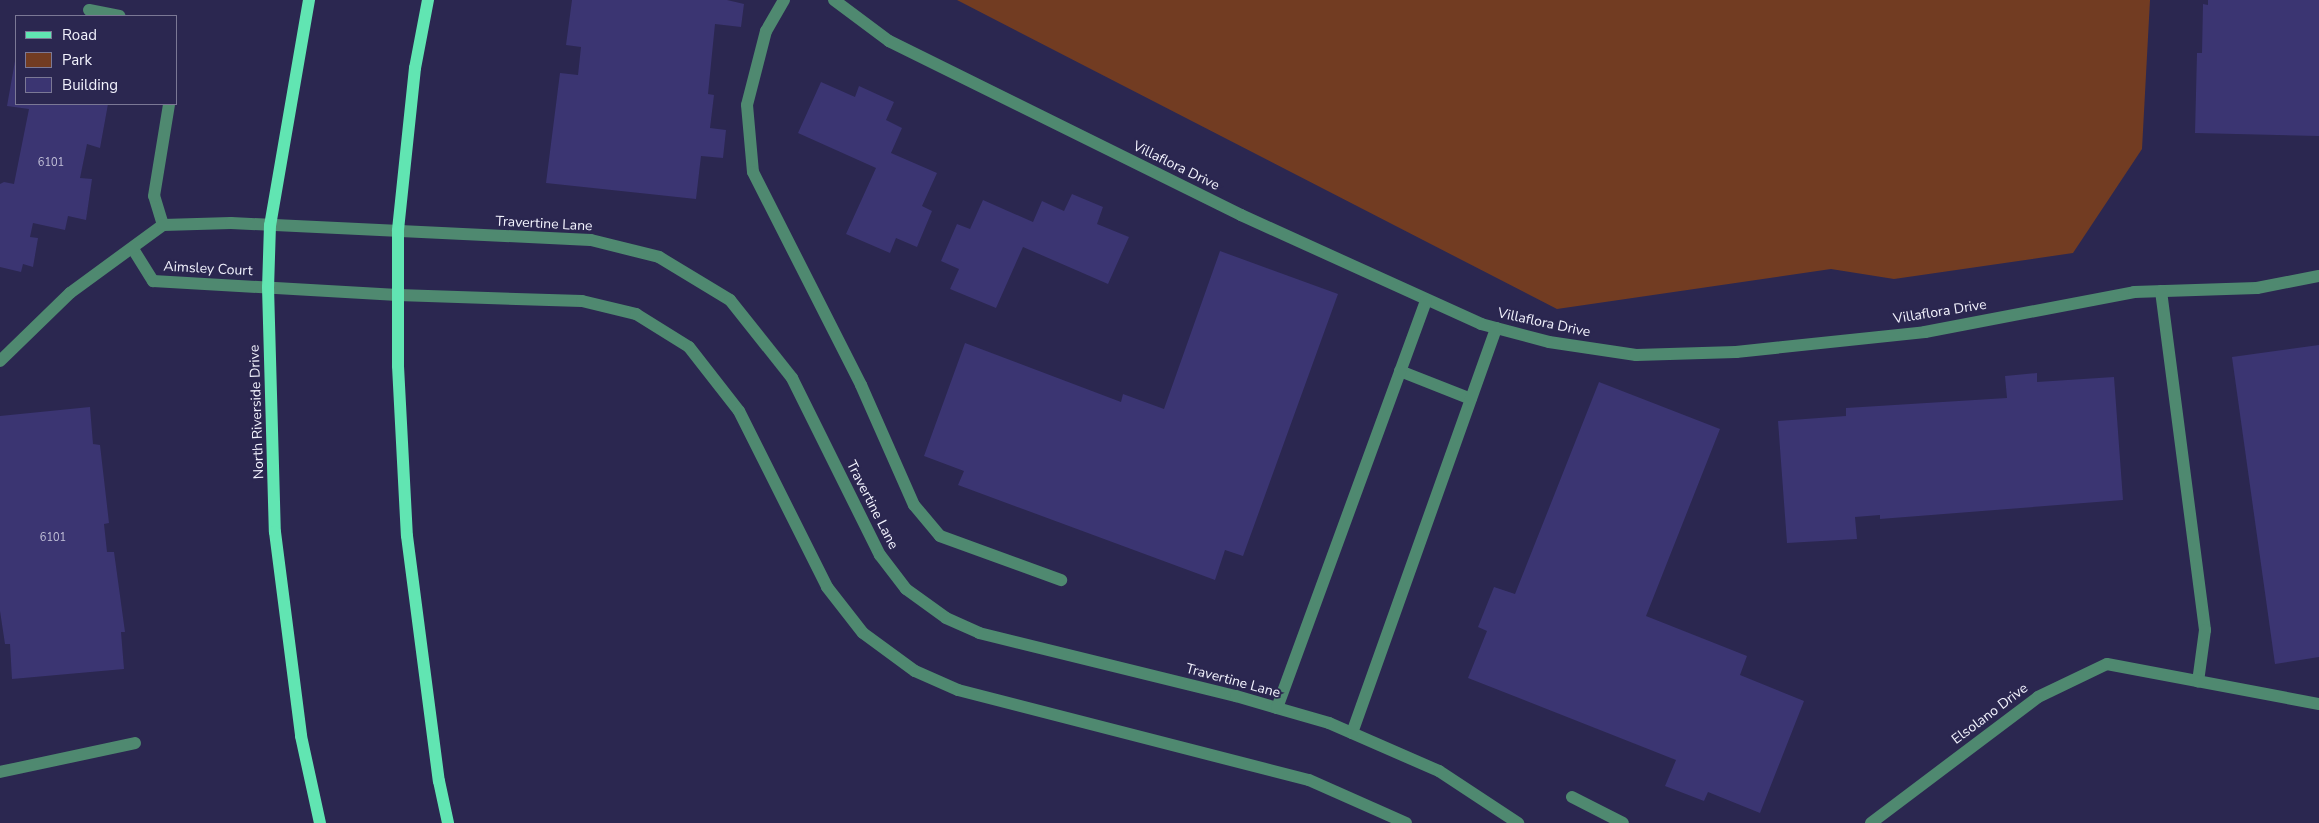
<!DOCTYPE html>
<html>
<head>
<meta charset="utf-8">
<style>
	body { margin:0 }
	#map { position:relative; width:2319px; height:823px; overflow:hidden; background:#2b2750; font-family:"Nunito Sans",sans-serif }
	div>[style] { position:absolute }
	.green>* { inset:0; background:#723c22 }
	.building>* { inset:0; background:#3b3572 }
	.minor>* { height:12px; margin:-6px; padding:0 6px; transform-origin:6px; border-radius:6px; background:#4f8970 }
	.major>* { height:12px; margin:-6px; padding:0 6px; transform-origin:6px; border-radius:6px; background:#61e5b2 }
	span { translate:-50% -50%; white-space:nowrap; text-align:center; line-height:1.15; -webkit-text-stroke:4px #2b2750; paint-order:stroke }
	.number-label { font-size:11px; color:#c4c3da }
	.number-label span { -webkit-text-stroke-width:0 }
	.street-label { font-size:14px; color:#f2f2fd }
	.legend { position:absolute; left:15px; top:15px; width:162px; height:90px; box-sizing:border-box; background:#2b2750; border:1px solid #7b7895; margin:0; padding:6px 9px; list-style:none; font-size:15px; color:#f2f2fd }
	.legend li { display:flex; align-items:center; gap:10px; height:25px }
	.legend b { width:25px; border:1px solid #7b7895 }
</style>
</head>
<body>
<div id="map">
	<div class="green">
		<div style="clip-path:polygon(957px 0,2150px 0,2142px 149px,2073px 253px,1894px 279px,1831px 269px,1557px 309px)"></div>
	</div>
	<div class="building">
		<div style="clip-path:polygon(572px 0,727px 0,744px 4px,741px 27px,715px 24px,708px 94px,714px 95px,710px 128px,726px 130px,723px 158px,701px 156px,696px 199px,546px 183px,560px 73px,578px 75px,581px 47px,566px 45px)"></div>
		<div style="clip-path:polygon(2208px 0,2319px 0,2319px 136px,2195px 133px,2197px 53px,2202px 53px,2203px 4px,2208px 5px)"></div>
		<div style="clip-path:polygon(15px 61px,16px 104px,108px 104px,100px 148px,87px 144px,80px 178px,92px 179px,86px 220px,68px 216px,65px 230px,33px 223px,30px 237px,38px 238px,33px 267px,23px 264px,21px 272px,0 267px,0 184px,4px 182px,14px 184px,29px 109px,7px 106px)"></div>
		<div style="clip-path:polygon(821px 82px,855px 97px,859px 86px,894px 102px,886px 120px,902px 128px,891px 153px,937px 173px,922px 206px,932px 211px,917px 247px,896px 238px,890px 253px,846px 234px,876px 168px,798px 133px)"></div>
		<div style="clip-path:polygon(1072px 194px,1103px 207px,1097px 224px,1129px 237px,1108px 284px,1023px 247px,996px 308px,950px 289px,959px 269px,941px 261px,957px 224px,970px 229px,983px 200px,1033px 222px,1042px 201px,1064px 211px)"></div>
		<div style="clip-path:polygon(1220px 251px,1338px 294px,1243px 556px,1225px 550px,1215px 580px,958px 485px,964px 471px,924px 456px,965px 343px,1121px 402px,1123px 394px,1164px 409px)"></div>
		<div style="clip-path:polygon(2319px 345px,2319px 657px,2275px 664px,2232px 357px)"></div>
		<div style="clip-path:polygon(2037px 373px,2037px 382px,2114px 377px,2123px 500px,1880px 519px,1880px 515px,1855px 517px,1857px 539px,1787px 543px,1778px 421px,1846px 416px,1846px 408px,2007px 398px,2005px 376px)"></div>
		<div style="clip-path:polygon(1599px 382px,1720px 429px,1646px 616px,1747px 656px,1740px 675px,1804px 701px,1760px 813px,1708px 792px,1704px 801px,1665px 786px,1676px 760px,1468px 678px,1487px 631px,1478px 627px,1494px 587px,1515px 594px)"></div>
		<div style="clip-path:polygon(90px 407px,93px 444px,100px 445px,109px 523px,104px 524px,107px 552px,114px 552px,125px 632px,121px 632px,124px 669px,12px 679px,10px 644px,5px 644px,0 611px,0 416px)"></div>
	</div>
	<div class="minor">
		<div style="left:784px;top:0;width:36px;rotate:120deg"></div>
		<div style="left:766px;top:31px;width:76px;rotate:104.4deg"></div>
		<div style="left:747px;top:105px;width:67px;rotate:84.9deg"></div>
		<div style="left:753px;top:172px;width:239px;rotate:63.1deg"></div>
		<div style="left:861px;top:385px;width:131px;rotate:66.2deg"></div>
		<div style="left:914px;top:505px;width:40px;rotate:50deg"></div>
		<div style="left:940px;top:536px;width:129px;rotate:20deg"></div>
		<div style="left:834px;top:0;width:69px;rotate:36.7deg"></div>
		<div style="left:889px;top:41px;width:393px;rotate:26.3deg"></div>
		<div style="left:1241px;top:215px;width:264px;rotate:24.4deg"></div>
		<div style="left:1481px;top:324px;width:70px;rotate:14.8deg"></div>
		<div style="left:1549px;top:342px;width:88px;rotate:8.5deg"></div>
		<div style="left:1636px;top:355px;width:100px;rotate:-1.7deg"></div>
		<div style="left:1736px;top:352px;width:190px;rotate:-6deg"></div>
		<div style="left:1925px;top:332px;width:213px;rotate:-10.8deg"></div>
		<div style="left:2134px;top:292px;width:123px;rotate:-1.9deg"></div>
		<div style="left:2257px;top:288px;width:63px;rotate:-11deg"></div>
		<div style="left:89px;top:10px;width:31px;rotate:11deg"></div>
		<div style="left:163px;top:225px;width:30px;rotate:-107deg"></div>
		<div style="left:154px;top:196px;width:93px;rotate:-80.7deg"></div>
		<div style="left:133px;top:249px;width:38px;rotate:58deg"></div>
		<div style="left:153px;top:281px;width:245px;rotate:3.3deg"></div>
		<div style="left:398px;top:295px;width:184px;rotate:1.9deg"></div>
		<div style="left:582px;top:301px;width:56px;rotate:13.5deg"></div>
		<div style="left:636px;top:314px;width:62px;rotate:31.9deg"></div>
		<div style="left:689px;top:347px;width:81px;rotate:52deg"></div>
		<div style="left:739px;top:411px;width:197px;rotate:63.4deg"></div>
		<div style="left:827px;top:587px;width:58px;rotate:52deg"></div>
		<div style="left:863px;top:633px;width:64px;rotate:36.2deg"></div>
		<div style="left:915px;top:671px;width:47px;rotate:23.8deg"></div>
		<div style="left:958px;top:690px;width:362px;rotate:14.4deg"></div>
		<div style="left:1309px;top:780px;width:106px;rotate:23.9deg"></div>
		<div style="left:2161px;top:291px;width:342px;rotate:82.6deg"></div>
		<div style="left:2205px;top:630px;width:52px;rotate:97.7deg"></div>
		<div style="left:0;top:361px;width:98px;rotate:-44.2deg"></div>
		<div style="left:70px;top:293px;width:115px;rotate:-36.2deg"></div>
		<div style="left:163px;top:225px;width:68px;rotate:-1.7deg"></div>
		<div style="left:231px;top:223px;width:360px;rotate:2.7deg"></div>
		<div style="left:591px;top:240px;width:70px;rotate:14deg"></div>
		<div style="left:659px;top:257px;width:83px;rotate:31.2deg"></div>
		<div style="left:730px;top:300px;width:100px;rotate:51.5deg"></div>
		<div style="left:792px;top:378px;width:198px;rotate:63.6deg"></div>
		<div style="left:880px;top:555px;width:43px;rotate:52.6deg"></div>
		<div style="left:906px;top:589px;width:49px;rotate:35.9deg"></div>
		<div style="left:946px;top:618px;width:36px;rotate:24deg"></div>
		<div style="left:979px;top:633px;width:265px;rotate:13.8deg"></div>
		<div style="left:1236px;top:696px;width:97px;rotate:16.2deg"></div>
		<div style="left:1329px;top:723px;width:120px;rotate:23.6deg"></div>
		<div style="left:1439px;top:771px;width:95px;rotate:33.4deg"></div>
		<div style="left:1400px;top:371px;width:76px;rotate:21.5deg"></div>
		<div style="left:1277px;top:708px;width:433px;rotate:-69.9deg"></div>
		<div style="left:1352px;top:733px;width:430px;rotate:-70.4deg"></div>
		<div style="left:0;top:772px;width:138px;rotate:-12.1deg"></div>
		<div style="left:1572px;top:797px;width:57px;rotate:27deg"></div>
		<div style="left:1871px;top:823px;width:209px;rotate:-37deg"></div>
		<div style="left:2038px;top:697px;width:76px;rotate:-25.6deg"></div>
		<div style="left:2107px;top:664px;width:216px;rotate:10.7deg"></div>
	</div>
	<div class="major">
		<div style="left:309px;top:0;width:228px;rotate:99.8deg"></div>
		<div style="left:270px;top:225px;width:62px;rotate:91.8deg"></div>
		<div style="left:268px;top:287px;width:245px;rotate:88.4deg"></div>
		<div style="left:275px;top:532px;width:206px;rotate:82.7deg"></div>
		<div style="left:301px;top:736px;width:89px;rotate:77.7deg"></div>
		<div style="left:428px;top:0;width:69px;rotate:100.8deg"></div>
		<div style="left:415px;top:68px;width:164px;rotate:96deg"></div>
		<div style="left:398px;top:231px;width:135px;rotate:90deg"></div>
		<div style="left:398px;top:366px;width:170px;rotate:87deg"></div>
		<div style="left:407px;top:536px;width:247px;rotate:82.6deg"></div>
		<div style="left:439px;top:781px;width:43px;rotate:77.9deg"></div>
	</div>
	<div class="number-label">
		<span style="left:51px;top:163px">6101</span>
		<span style="left:53px;top:538px">6101</span>
	</div>
	<div class="street-label">
		<span style="left:1176px;top:166px;rotate:26deg">Villaflora Drive</span>
		<span style="left:544px;top:224px;rotate:3deg">Travertine Lane</span>
		<span style="left:208px;top:269px;rotate:3deg">Aimsley Court</span>
		<span style="left:1940px;top:312px;rotate:-9deg">Villaflora Drive</span>
		<span style="left:1544px;top:323px;rotate:12deg">Villaflora Drive</span>
		<span style="left:257px;top:412px;rotate:-92deg">North Riverside Drive</span>
		<span style="left:872px;top:505px;rotate:63deg">Travertine Lane</span>
		<span style="left:1233px;top:681px;rotate:15deg">Travertine Lane</span>
		<span style="left:1990px;top:714px;rotate:-37deg">Elsolano Drive</span>
	</div>
	<ul class="legend">
	<li><b style="height:6px;background:#61e5b2"></b>Road</li>
	<li><b style="height:14px;background:#723c22"></b>Park</li>
	<li><b style="height:14px;background:#3b3572"></b>Building</li>
	</ul>
</div>
</body>
</html>
